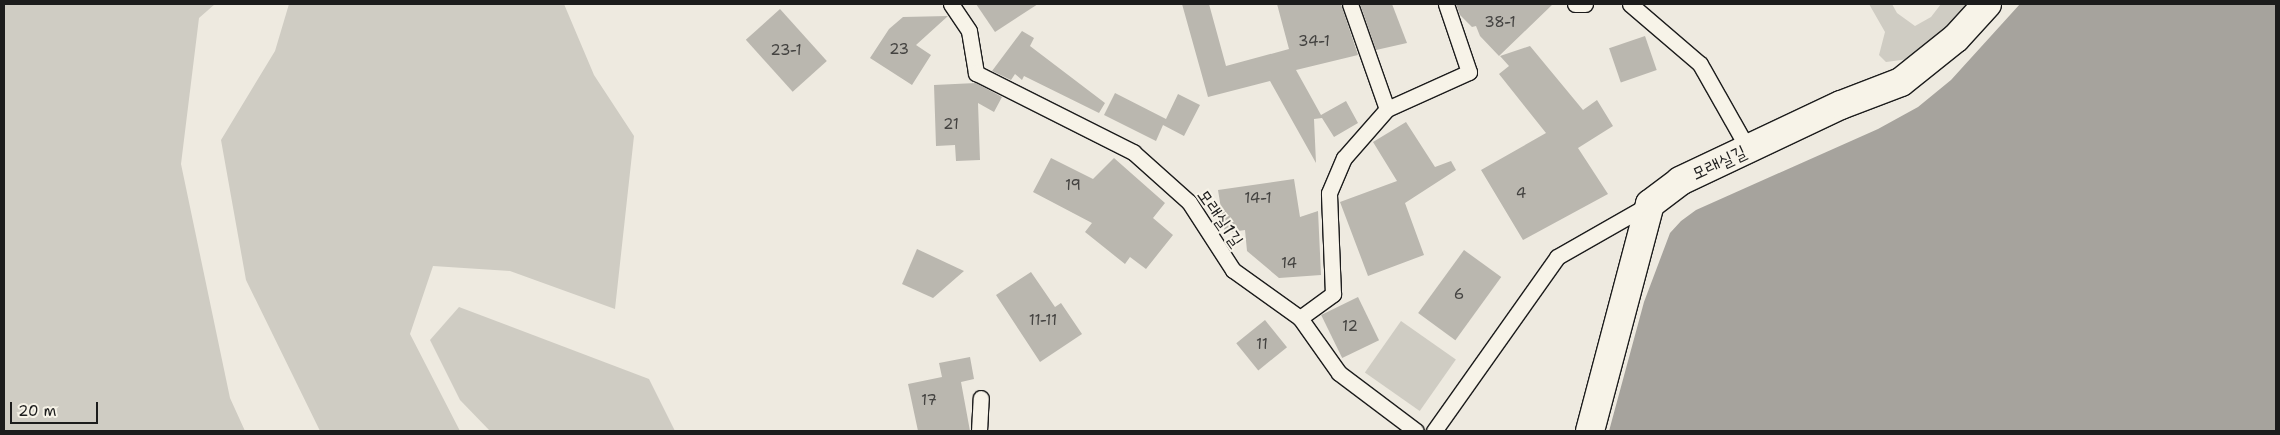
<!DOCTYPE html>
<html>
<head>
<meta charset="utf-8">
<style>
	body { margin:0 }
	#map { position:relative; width:2280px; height:435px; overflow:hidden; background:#eeeae0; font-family:"Shantell Sans","Poor Story",sans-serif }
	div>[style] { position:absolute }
	.green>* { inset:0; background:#cfccc3; transform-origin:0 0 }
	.water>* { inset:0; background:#a6a39d }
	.building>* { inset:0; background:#bab7af; transform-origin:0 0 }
	.roads { filter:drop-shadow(1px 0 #1c1c1c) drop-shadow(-1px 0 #1c1c1c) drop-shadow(0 1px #1c1c1c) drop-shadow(0 -1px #1c1c1c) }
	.service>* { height:15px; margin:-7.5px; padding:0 7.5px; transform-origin:7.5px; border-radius:7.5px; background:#f7f3e8 }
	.minor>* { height:28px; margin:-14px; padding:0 14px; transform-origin:14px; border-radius:14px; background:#f7f3e8 }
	span { translate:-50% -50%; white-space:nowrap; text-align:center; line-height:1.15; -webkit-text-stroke:4px #f7f3e8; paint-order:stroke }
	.number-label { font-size:15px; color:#444341 }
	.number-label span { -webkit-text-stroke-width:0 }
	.street-label { font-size:18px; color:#1c1c1c }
	.frame { position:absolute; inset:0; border:5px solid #1c1c1c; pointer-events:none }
	.scale { position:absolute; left:10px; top:402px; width:88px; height:22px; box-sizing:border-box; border:2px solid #1c1c1c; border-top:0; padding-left:6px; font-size:15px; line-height:18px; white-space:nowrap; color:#1c1c1c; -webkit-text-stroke:4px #f7f3e8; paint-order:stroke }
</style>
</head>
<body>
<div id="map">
	<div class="green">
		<div style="clip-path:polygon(4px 4px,215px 4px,199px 18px,181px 164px,230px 398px,245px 431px,4px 431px)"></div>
		<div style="clip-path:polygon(289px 4px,564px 4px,594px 75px,634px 136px,615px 309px,510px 271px,433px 266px,410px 334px,460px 431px,320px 431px,246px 280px,221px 140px,275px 51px)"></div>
		<div style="clip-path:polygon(1869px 4px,1892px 4px,1897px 13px,1915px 26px,1931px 17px,1941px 4px,1974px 4px,1939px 41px,1909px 59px,1886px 62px,1879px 55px,1885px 32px)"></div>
		<div style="clip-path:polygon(459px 307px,649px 379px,675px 431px,490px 431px,460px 400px,430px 340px)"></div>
		<div style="left:1401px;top:321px;width:67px;height:63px;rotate:35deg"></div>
	</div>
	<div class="water">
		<div style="clip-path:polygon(2020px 4px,2276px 4px,2276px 431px,1609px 431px,1644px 302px,1670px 233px,1681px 221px,1696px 210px,1878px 129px,1918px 107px,1951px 80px)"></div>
	</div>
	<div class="building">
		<div style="clip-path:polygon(976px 4px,1038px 4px,995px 32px)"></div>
		<div style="clip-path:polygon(1182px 4px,1209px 4px,1226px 66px,1289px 49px,1277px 4px,1341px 4px,1358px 55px,1296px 70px,1321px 115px,1346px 101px,1358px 123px,1334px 137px,1322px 118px,1314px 119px,1316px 163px,1270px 81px,1208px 97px)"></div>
		<div style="clip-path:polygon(1360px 4px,1392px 4px,1407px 43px,1376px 50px)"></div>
		<div style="clip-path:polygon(1456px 4px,1553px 4px,1499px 56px,1480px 36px,1476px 26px,1472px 27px,1460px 15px)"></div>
		<div style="left:780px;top:9px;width:70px;height:46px;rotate:48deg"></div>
		<div style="clip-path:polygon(948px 16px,916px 45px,931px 55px,912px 85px,870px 58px,889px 29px,903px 17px)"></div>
		<div style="clip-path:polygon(1022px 31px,1034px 38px,1030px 46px,1105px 103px,1099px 113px,1024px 76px,1022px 80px,1015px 74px,1011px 80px,992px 71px)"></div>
		<div style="left:1645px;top:36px;width:36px;height:38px;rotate:71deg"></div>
		<div style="clip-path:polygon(1530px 46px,1583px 110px,1597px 100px,1613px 126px,1578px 148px,1608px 194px,1523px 240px,1481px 170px,1546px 133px,1499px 74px,1509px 66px,1500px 56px)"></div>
		<div style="clip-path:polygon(976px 83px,1002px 97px,994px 112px,978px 103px,980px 160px,956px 161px,955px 145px,936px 146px,934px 85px)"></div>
		<div style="clip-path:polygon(1115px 93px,1166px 119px,1178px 94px,1200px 105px,1184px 136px,1163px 125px,1156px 141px,1104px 115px)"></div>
		<div style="clip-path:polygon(1406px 122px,1435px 167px,1451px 161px,1456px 170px,1405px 203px,1424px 255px,1368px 276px,1340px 202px,1397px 181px,1373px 142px)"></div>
		<div style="clip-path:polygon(1051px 158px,1093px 179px,1114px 158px,1165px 203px,1153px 218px,1173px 235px,1146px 269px,1130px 257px,1125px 264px,1085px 232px,1092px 223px,1033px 192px)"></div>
		<div style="clip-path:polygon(1294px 179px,1300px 217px,1318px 211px,1321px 275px,1279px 278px,1247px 251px,1245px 230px,1225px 233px,1218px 190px)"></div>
		<div style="clip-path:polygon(917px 249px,964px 271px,933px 298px,902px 284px)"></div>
		<div style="left:1464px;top:250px;width:46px;height:78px;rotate:36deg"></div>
		<div style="clip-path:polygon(1031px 272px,1055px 307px,1061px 303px,1082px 334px,1040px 362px,996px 295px)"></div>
		<div style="left:1358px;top:297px;width:48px;height:41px;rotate:64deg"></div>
		<div style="left:1265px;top:320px;width:35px;height:37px;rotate:51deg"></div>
		<div style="clip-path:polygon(970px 357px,974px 379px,961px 382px,970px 431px,918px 431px,908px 384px,942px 377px,939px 363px)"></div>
	</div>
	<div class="roads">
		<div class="service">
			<div style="left:951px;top:4px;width:32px;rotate:56deg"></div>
			<div style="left:969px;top:31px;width:43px;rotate:80.5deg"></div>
			<div style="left:976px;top:73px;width:176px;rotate:26.7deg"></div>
			<div style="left:1133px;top:152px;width:75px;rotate:41.8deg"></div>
			<div style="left:1189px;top:202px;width:81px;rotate:57.1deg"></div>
			<div style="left:1233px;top:270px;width:82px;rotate:35.6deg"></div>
			<div style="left:1300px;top:318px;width:67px;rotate:54.7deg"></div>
			<div style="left:1339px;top:373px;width:96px;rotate:37deg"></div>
			<div style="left:1350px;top:4px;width:111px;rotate:70.6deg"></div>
			<div style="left:1575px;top:4px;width:10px"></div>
			<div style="left:1630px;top:4px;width:92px;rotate:40.6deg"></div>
			<div style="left:1700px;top:64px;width:98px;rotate:60.5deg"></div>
			<div style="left:1300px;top:318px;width:41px;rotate:-36deg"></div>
			<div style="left:1333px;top:294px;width:101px;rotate:-92.3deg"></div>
			<div style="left:1329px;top:193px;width:38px;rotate:-67deg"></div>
			<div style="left:1344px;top:158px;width:65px;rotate:-48.7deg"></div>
			<div style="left:1387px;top:109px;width:90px;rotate:-24.3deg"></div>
			<div style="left:1469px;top:72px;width:72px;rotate:-108.7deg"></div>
			<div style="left:979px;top:431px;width:33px;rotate:-87deg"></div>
			<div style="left:1434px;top:431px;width:213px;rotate:-54.7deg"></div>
			<div style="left:1557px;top:257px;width:107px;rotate:-29.7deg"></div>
		</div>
		<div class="minor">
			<div style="left:1590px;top:431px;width:235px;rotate:-75.2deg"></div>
			<div style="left:1650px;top:204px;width:38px;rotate:-37deg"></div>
			<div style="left:1680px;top:181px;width:178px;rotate:-25.3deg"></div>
			<div style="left:1841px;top:105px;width:64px;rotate:-21deg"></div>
			<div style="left:1901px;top:82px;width:70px;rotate:-38.7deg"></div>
			<div style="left:1956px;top:38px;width:46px;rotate:-47.6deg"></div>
		</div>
	</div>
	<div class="number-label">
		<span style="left:1500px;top:23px">38-1</span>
		<span style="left:1314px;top:42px">34-1</span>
		<span style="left:899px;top:50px">23</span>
		<span style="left:786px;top:51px">23-1</span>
		<span style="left:951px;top:125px">21</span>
		<span style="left:1073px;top:186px">19</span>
		<span style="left:1521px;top:194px">4</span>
		<span style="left:1258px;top:199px">14-1</span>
		<span style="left:1289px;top:264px">14</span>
		<span style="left:1459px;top:295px">6</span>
		<span style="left:1043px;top:321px">11-11</span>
		<span style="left:1350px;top:327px">12</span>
		<span style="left:1262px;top:345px">11</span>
		<span style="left:929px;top:401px">17</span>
	</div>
	<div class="street-label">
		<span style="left:1719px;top:163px;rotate:-25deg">모래실길</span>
		<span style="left:1220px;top:218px;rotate:55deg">모래실1길</span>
	</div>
	<div class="frame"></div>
	<div class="scale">20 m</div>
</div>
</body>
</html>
